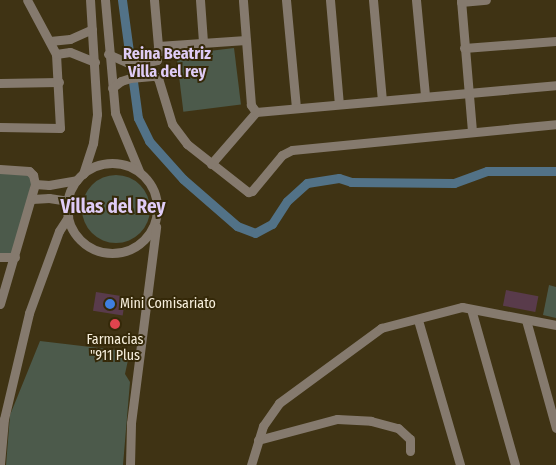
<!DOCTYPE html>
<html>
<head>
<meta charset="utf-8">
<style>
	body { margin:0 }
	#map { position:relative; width:556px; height:465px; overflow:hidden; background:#3f3314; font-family:"Fira Sans Condensed",sans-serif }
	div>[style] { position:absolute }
	.green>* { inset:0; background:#4c5a4b; transform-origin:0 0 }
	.round { border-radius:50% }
	.canal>* { height:9px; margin:-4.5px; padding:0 4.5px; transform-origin:4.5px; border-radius:4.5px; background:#527287 }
	.building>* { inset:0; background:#593b4b; transform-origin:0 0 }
	.minor>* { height:9px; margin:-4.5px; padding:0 4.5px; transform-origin:4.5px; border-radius:4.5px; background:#857a6e }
	.minor>.ring { margin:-4.5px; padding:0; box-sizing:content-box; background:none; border:9px solid #857a6e; border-radius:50% }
	.dots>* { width:14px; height:14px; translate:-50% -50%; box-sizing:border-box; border:2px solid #352909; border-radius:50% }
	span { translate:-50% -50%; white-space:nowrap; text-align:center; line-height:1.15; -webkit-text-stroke:4px #352909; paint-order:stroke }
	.poi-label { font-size:14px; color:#f8f0de }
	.left { translate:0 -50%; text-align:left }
	.quarter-label { font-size:16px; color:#dfccf6; font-weight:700 }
	.district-label { font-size:19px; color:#dfccf6; font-weight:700 }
</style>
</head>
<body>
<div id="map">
	<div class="green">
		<div style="left:234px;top:48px;width:57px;height:58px;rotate:83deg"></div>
		<div style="clip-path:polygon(0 169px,33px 175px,15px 257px,0 257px)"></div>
		<div class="round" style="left:82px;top:175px;width:68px;height:68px"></div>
		<div style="clip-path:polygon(549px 285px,556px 287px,556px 318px,543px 315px)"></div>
		<div style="clip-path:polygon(40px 341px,116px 350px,128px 360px,125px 374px,130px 382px,123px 465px,6px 465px,10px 415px)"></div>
	</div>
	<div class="canal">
		<div style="left:122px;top:0;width:119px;rotate:82.3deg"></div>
		<div style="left:138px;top:118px;width:25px;rotate:64deg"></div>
		<div style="left:149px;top:141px;width:51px;rotate:48.2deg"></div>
		<div style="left:183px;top:179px;width:72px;rotate:41deg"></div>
		<div style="left:237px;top:226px;width:19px;rotate:21deg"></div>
		<div style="left:255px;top:233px;width:19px;rotate:-28deg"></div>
		<div style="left:272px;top:224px;width:27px;rotate:-57deg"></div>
		<div style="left:287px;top:201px;width:27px;rotate:-42deg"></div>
		<div style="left:307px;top:183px;width:32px;rotate:-9deg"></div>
		<div style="left:339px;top:178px;width:13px;rotate:18deg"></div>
		<div style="left:351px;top:182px;width:103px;rotate:0.6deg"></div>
		<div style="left:454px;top:183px;width:35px;rotate:-20deg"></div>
		<div style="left:487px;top:171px;width:69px"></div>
	</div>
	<div class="building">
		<div style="left:506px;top:290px;width:33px;height:16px;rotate:11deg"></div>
		<div style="left:96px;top:292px;width:30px;height:19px;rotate:9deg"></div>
	</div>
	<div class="minor">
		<div style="left:105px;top:0;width:113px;rotate:84.9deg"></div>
		<div style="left:115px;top:113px;width:63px;rotate:67.5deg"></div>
		<div style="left:200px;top:0;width:42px;rotate:85.9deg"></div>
		<div style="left:286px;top:0;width:108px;rotate:84.7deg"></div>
		<div style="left:330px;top:0;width:104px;rotate:85.1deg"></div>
		<div style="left:373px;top:0;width:100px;rotate:84.9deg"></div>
		<div style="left:416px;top:0;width:96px;rotate:84.6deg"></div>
		<div style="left:461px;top:0;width:132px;rotate:85.2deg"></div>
		<div style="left:461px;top:2px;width:25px;rotate:-5deg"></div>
		<div style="left:50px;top:41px;width:20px;rotate:-6deg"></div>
		<div style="left:70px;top:39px;width:24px;rotate:-24deg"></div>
		<div style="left:158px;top:46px;width:88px;rotate:-3.9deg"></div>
		<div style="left:464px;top:48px;width:92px;rotate:-4.4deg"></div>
		<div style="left:56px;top:54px;width:14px;rotate:-8deg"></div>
		<div style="left:70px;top:52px;width:27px;rotate:22deg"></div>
		<div style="left:108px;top:54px;width:22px;rotate:24deg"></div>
		<div style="left:128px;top:63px;width:17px"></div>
		<div style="left:145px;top:63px;width:12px;rotate:-14deg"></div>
		<div style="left:157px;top:60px;width:14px;rotate:-86deg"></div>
		<div style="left:158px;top:46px;width:46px;rotate:-95deg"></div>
		<div style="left:0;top:83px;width:59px;rotate:-1deg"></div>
		<div style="left:112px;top:88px;width:11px;rotate:-38deg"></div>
		<div style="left:121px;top:81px;width:9px;rotate:-18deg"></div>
		<div style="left:130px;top:78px;width:25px;rotate:-5deg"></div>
		<div style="left:155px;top:76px;width:4px;rotate:34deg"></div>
		<div style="left:158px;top:78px;width:48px;rotate:73.1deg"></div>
		<div style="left:172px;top:124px;width:25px;rotate:53deg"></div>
		<div style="left:187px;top:144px;width:78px;rotate:38.2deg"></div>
		<div style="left:248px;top:192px;width:4px;rotate:-14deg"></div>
		<div style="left:252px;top:191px;width:47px;rotate:-50.2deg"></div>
		<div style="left:282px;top:155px;width:11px;rotate:-27deg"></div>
		<div style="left:292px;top:150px;width:265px;rotate:-5.6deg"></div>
		<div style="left:256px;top:112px;width:301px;rotate:-5.1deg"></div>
		<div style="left:0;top:127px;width:60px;rotate:1deg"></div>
		<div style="left:60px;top:128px;width:74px;rotate:-93.1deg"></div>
		<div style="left:56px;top:54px;width:61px;rotate:-118.2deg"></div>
		<div class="ring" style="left:67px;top:163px;width:81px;height:81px"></div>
		<div style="left:211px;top:164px;width:69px;rotate:-49.1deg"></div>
		<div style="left:256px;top:112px;width:9px;rotate:-126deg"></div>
		<div style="left:251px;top:105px;width:105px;rotate:-94.4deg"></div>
		<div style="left:0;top:169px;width:29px;rotate:4deg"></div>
		<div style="left:29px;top:171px;width:6px;rotate:45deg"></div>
		<div style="left:33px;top:175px;width:9px;rotate:77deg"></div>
		<div style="left:35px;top:184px;width:125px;rotate:106.3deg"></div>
		<div style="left:83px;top:174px;width:33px;rotate:-72deg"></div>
		<div style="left:93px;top:143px;width:29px;rotate:-82deg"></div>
		<div style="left:97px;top:114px;width:114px;rotate:-93.5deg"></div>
		<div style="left:35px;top:184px;width:14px;rotate:4deg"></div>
		<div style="left:49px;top:185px;width:28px;rotate:-10deg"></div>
		<div style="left:32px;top:199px;width:17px;rotate:-3deg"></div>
		<div style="left:49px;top:198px;width:18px;rotate:9deg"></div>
		<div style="left:0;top:257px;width:15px"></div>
		<div style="left:471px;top:309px;width:162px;rotate:74.2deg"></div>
		<div style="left:418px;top:320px;width:151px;rotate:73.8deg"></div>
		<div style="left:526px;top:320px;width:112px;rotate:74.5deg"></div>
		<div style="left:258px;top:440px;width:82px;rotate:-14.9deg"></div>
		<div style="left:337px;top:419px;width:34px;rotate:3deg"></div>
		<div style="left:371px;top:421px;width:28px;rotate:15deg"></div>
		<div style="left:398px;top:428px;width:16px;rotate:43deg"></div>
		<div style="left:410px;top:439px;width:12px;rotate:90deg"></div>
		<div style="left:0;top:464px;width:45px;rotate:-84.9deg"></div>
		<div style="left:4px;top:419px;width:109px;rotate:-76.7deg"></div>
		<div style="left:29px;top:313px;width:87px;rotate:-69.9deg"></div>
		<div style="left:59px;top:231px;width:17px;rotate:-57deg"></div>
		<div style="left:130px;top:465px;width:42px;rotate:-88.6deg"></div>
		<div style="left:131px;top:423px;width:198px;rotate:-82.7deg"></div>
		<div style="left:251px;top:465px;width:41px;rotate:-72.9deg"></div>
		<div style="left:263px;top:426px;width:28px;rotate:-55deg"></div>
		<div style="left:279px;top:403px;width:127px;rotate:-36.3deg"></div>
		<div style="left:381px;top:328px;width:84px;rotate:-14.5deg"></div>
		<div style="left:462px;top:307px;width:96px;rotate:10.8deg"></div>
	</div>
	<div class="dots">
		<div style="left:110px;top:304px;background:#3f7fe0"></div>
		<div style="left:115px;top:324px;background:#e0444e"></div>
	</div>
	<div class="poi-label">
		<span class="left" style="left:120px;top:304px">Mini Comisariato</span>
		<span style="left:115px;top:348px">Farmacias<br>"911 Plus</span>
	</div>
	<div class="quarter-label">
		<span style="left:167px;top:63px">Reina Beatriz<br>Villa del rey</span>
	</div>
	<div class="district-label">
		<span style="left:113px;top:207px">Villas del Rey</span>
	</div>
</div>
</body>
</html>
